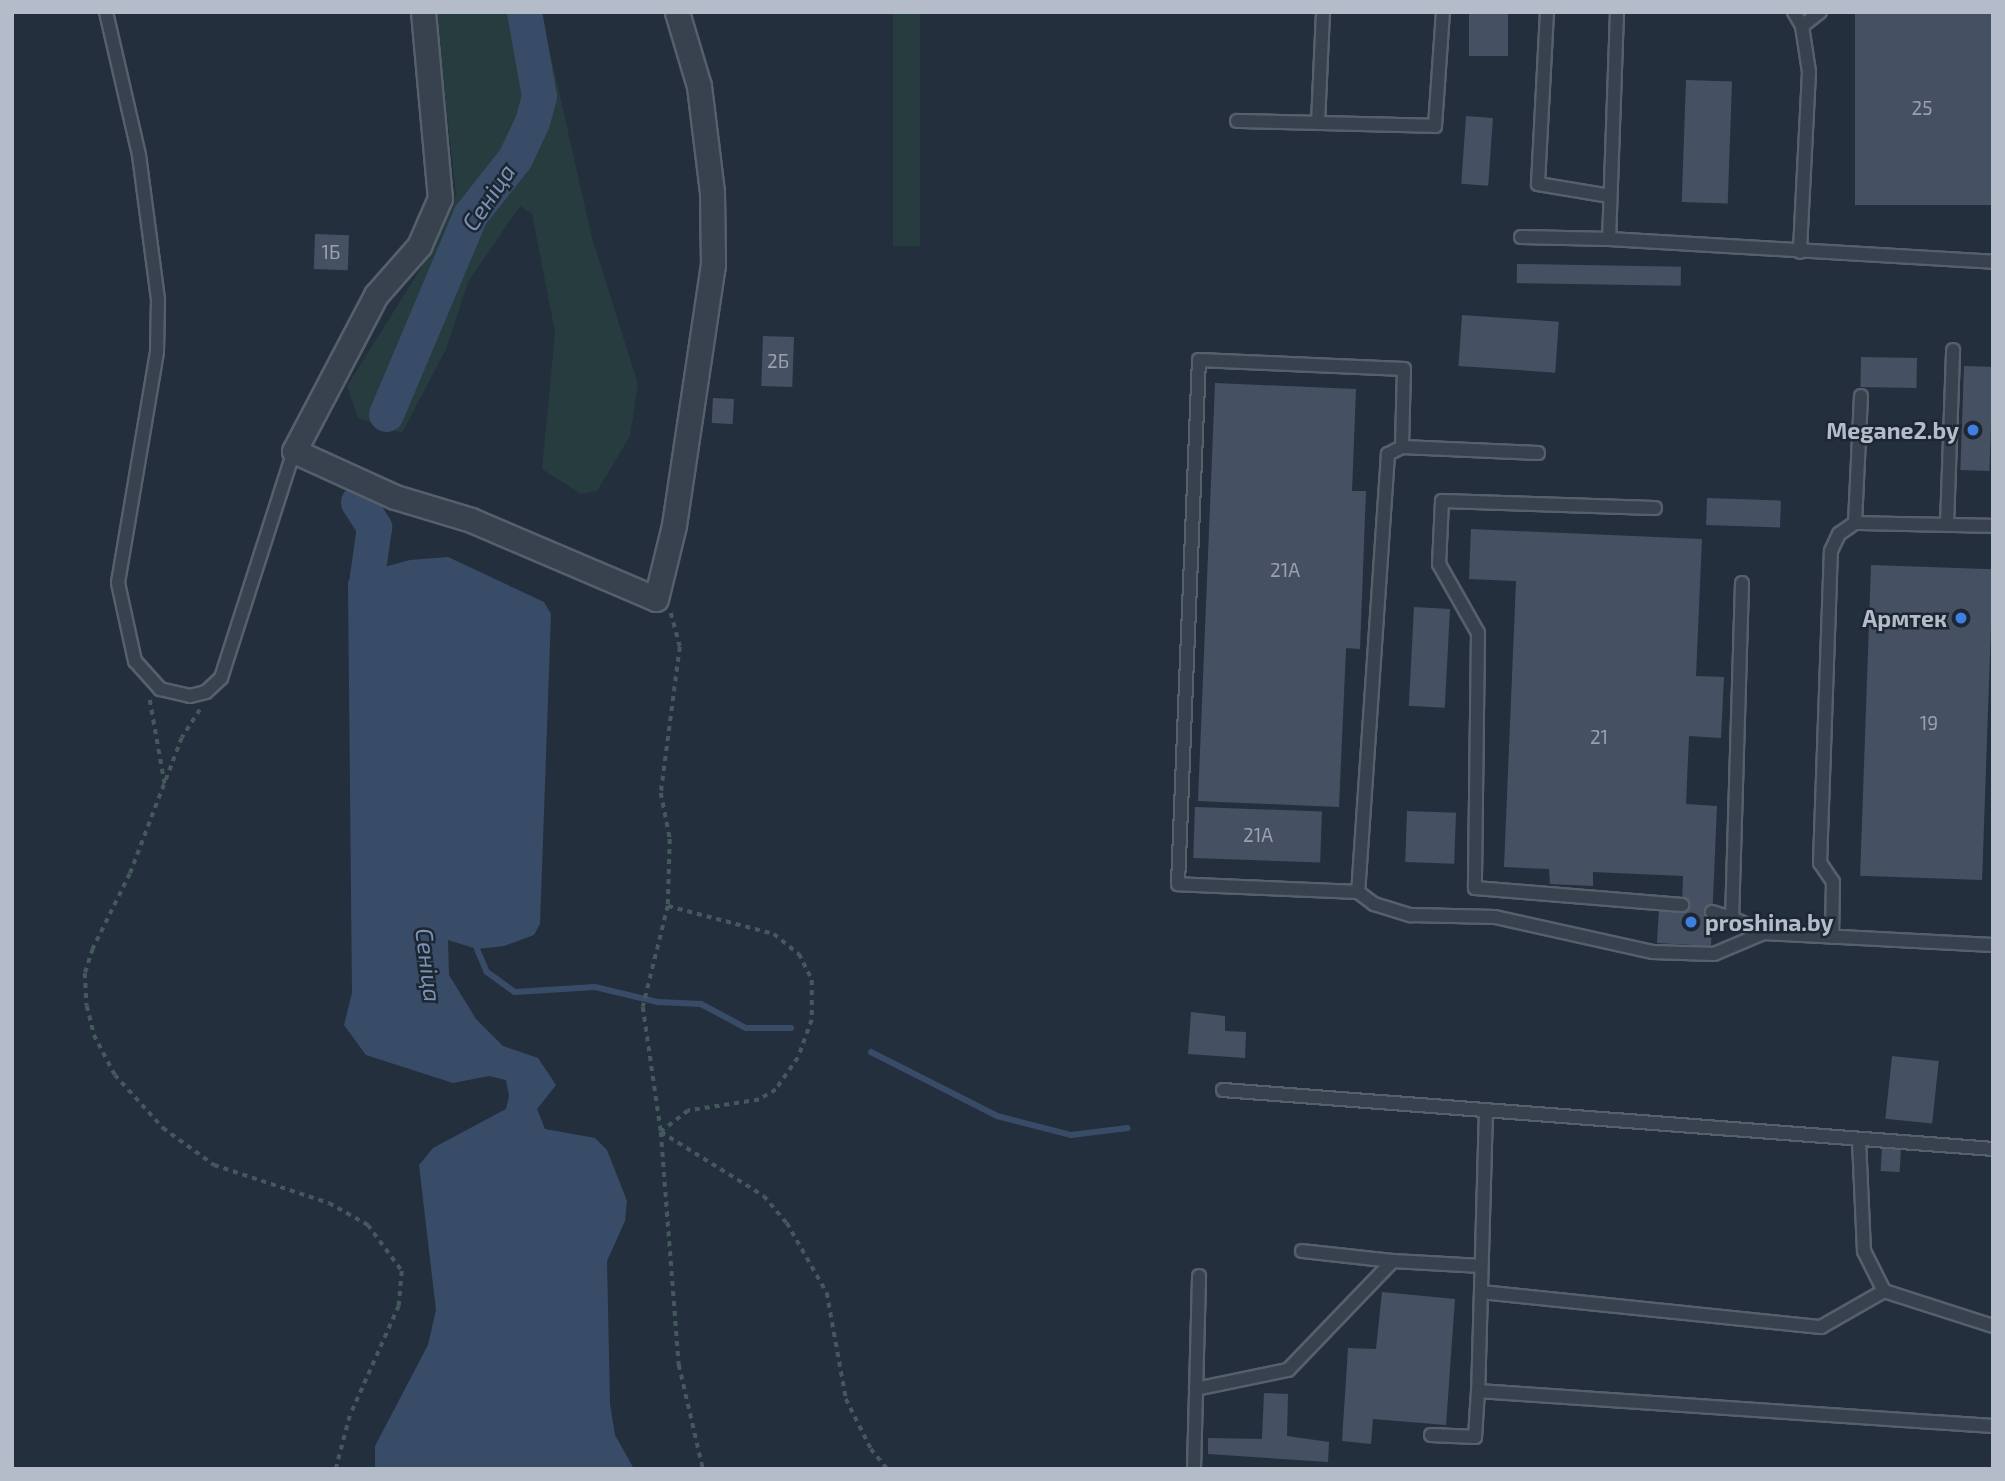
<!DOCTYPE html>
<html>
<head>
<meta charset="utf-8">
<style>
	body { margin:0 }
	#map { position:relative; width:2005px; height:1481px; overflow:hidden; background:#242f3e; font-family:"Exo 2",sans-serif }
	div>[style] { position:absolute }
	.green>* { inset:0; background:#263c3f; transform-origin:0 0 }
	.water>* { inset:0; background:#394c67 }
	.stream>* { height:6px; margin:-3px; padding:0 3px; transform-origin:3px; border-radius:3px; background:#394c67 }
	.river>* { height:35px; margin:-17.5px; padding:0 17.5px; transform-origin:17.5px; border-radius:17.5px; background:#394c67 }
	.building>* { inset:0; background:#455162; transform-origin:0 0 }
	.path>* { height:3.5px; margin-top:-1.75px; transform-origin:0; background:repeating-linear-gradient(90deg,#44595c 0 5px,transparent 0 10px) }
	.roads { filter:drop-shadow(2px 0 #565f6c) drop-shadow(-2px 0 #565f6c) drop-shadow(0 2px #565f6c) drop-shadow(0 -2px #565f6c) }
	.service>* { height:12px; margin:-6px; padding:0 6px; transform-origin:6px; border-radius:6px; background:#38414e }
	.minor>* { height:23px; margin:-11.5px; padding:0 11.5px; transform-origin:11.5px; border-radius:11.5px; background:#38414e }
	.dots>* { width:19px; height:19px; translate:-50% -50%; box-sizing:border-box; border:4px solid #1d2633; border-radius:50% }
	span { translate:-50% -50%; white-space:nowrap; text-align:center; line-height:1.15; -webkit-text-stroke:5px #1d2633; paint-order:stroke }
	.number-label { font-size:19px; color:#98a1af }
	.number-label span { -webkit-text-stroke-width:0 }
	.poi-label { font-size:23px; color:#b4bcc9; font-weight:700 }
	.right { translate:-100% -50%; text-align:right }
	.left { translate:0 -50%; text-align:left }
	.water-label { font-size:24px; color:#7c92b1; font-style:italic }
	.frame { position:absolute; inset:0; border:14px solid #b4bcc9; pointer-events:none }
</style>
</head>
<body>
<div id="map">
	<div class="green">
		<div style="clip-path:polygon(436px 12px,541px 12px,592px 238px,638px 384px,630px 436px,597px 491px,581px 494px,542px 469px,555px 332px,532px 214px,520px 206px,468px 282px,446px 349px,402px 433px,358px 418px,347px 386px,421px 268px,456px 195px)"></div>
		<div style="left:893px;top:12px;width:27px;height:234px"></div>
	</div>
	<div class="water">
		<div style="clip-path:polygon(448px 557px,544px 602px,551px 614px,540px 924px,534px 935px,504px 946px,477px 949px,448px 940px,449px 975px,476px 1019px,503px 1046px,538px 1058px,556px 1085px,537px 1109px,545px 1129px,595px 1138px,607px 1150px,627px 1201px,625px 1221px,607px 1261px,610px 1404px,615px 1435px,634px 1469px,375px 1469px,375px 1446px,428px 1345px,436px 1310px,419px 1165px,433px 1148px,506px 1109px,509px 1096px,506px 1080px,489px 1076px,453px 1083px,366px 1055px,344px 1025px,352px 993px,348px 582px,351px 576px,410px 560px)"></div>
	</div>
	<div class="stream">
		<div style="left:477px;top:949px;width:25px;rotate:67deg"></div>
		<div style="left:487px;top:972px;width:34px;rotate:36deg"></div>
		<div style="left:515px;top:992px;width:80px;rotate:-3.6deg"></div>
		<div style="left:595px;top:987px;width:65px;rotate:13.4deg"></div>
		<div style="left:658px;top:1002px;width:43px;rotate:2.7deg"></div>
		<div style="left:701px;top:1004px;width:51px;rotate:28.1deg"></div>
		<div style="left:746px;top:1028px;width:45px"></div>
		<div style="left:871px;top:1052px;width:141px;rotate:26.9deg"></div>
		<div style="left:997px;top:1116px;width:76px;rotate:14.4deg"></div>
		<div style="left:1071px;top:1135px;width:57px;rotate:-7deg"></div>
	</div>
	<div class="river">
		<div style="left:386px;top:414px;width:216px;rotate:-67.1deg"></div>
		<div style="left:470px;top:215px;width:73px;rotate:-51.7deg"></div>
		<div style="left:515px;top:158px;width:40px;rotate:-65deg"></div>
		<div style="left:532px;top:122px;width:27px;rotate:-75deg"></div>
		<div style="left:539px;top:96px;width:85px;rotate:-100.1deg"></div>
		<div style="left:358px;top:502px;width:30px;rotate:57deg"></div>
		<div style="left:374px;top:527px;width:49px;rotate:98.1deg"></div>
		<div style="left:367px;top:576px;width:45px;rotate:50.4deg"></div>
	</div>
	<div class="building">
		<div style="left:1469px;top:12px;width:39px;height:44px"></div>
		<div style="left:1855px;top:12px;width:138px;height:193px"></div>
		<div style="left:1686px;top:80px;width:46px;height:122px;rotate:2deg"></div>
		<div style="left:1466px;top:116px;width:27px;height:68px;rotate:4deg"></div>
		<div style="left:315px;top:234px;width:34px;height:35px;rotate:2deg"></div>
		<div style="left:1517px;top:264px;width:164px;height:19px;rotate:1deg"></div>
		<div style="left:1462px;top:315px;width:97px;height:51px;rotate:4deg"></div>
		<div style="left:763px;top:336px;width:31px;height:50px;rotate:2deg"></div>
		<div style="left:1861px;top:357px;width:56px;height:30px;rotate:1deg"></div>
		<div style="left:1964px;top:366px;width:29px;height:104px;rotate:2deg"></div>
		<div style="clip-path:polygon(1215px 383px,1356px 389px,1352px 491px,1366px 491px,1360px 649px,1346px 648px,1339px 807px,1198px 801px)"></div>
		<div style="left:713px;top:398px;width:21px;height:25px;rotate:3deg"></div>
		<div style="left:1707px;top:498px;width:74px;height:27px;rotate:2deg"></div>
		<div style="clip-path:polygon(1471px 529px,1702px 539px,1696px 676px,1724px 677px,1721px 738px,1689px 736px,1686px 804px,1717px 806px,1711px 946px,1657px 943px,1659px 909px,1682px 910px,1683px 876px,1593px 872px,1593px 886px,1550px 884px,1549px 869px,1504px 867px,1516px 581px,1469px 579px)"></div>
		<div style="left:1871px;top:565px;width:122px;height:311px;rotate:2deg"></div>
		<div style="left:1414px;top:607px;width:36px;height:99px;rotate:3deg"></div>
		<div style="left:1195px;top:807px;width:127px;height:51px;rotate:2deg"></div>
		<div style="left:1407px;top:811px;width:49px;height:51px;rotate:2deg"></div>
		<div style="clip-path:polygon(1191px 1012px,1225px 1016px,1225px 1031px,1246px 1032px,1245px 1058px,1188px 1054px)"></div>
		<div style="left:1892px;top:1056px;width:47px;height:63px;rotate:6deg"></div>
		<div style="left:1882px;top:1146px;width:19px;height:25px;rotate:3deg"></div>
		<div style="clip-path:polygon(1382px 1292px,1455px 1299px,1446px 1425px,1373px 1419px,1371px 1444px,1342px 1441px,1348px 1348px,1376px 1349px)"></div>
		<div style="clip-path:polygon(1264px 1393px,1288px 1394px,1287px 1436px,1329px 1442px,1328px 1462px,1208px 1454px,1208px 1438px,1262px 1439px)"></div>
	</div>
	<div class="path">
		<div style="left:671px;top:613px;width:35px;rotate:75deg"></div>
		<div style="left:680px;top:647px;width:147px;rotate:97.4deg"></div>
		<div style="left:661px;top:793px;width:47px;rotate:78.9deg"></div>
		<div style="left:670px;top:839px;width:67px;rotate:91.7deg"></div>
		<div style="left:668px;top:906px;width:104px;rotate:103.9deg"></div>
		<div style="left:643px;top:1007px;width:126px;rotate:81.8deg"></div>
		<div style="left:661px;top:1132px;width:234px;rotate:85.6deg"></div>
		<div style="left:679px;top:1365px;width:107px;rotate:77deg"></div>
		<div style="left:150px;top:700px;width:86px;rotate:80deg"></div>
		<div style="left:200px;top:710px;width:33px;rotate:123deg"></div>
		<div style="left:182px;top:738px;width:146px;rotate:110.9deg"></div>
		<div style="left:130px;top:874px;width:84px;rotate:116.3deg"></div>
		<div style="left:93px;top:949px;width:25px;rotate:108deg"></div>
		<div style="left:85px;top:973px;width:33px;rotate:87deg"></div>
		<div style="left:87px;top:1006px;width:30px;rotate:76deg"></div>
		<div style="left:94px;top:1035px;width:45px;rotate:62.3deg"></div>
		<div style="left:115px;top:1075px;width:72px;rotate:47.8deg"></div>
		<div style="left:163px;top:1128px;width:63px;rotate:36deg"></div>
		<div style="left:214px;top:1165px;width:121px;rotate:18.3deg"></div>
		<div style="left:329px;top:1203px;width:45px;rotate:29.4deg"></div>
		<div style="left:368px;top:1225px;width:57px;rotate:53.5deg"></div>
		<div style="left:402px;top:1271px;width:35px;rotate:95deg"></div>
		<div style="left:399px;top:1306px;width:120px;rotate:114deg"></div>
		<div style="left:350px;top:1416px;width:55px;rotate:104.8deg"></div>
		<div style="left:668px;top:906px;width:110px;rotate:14.8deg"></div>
		<div style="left:774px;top:934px;width:32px;rotate:39deg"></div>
		<div style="left:799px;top:954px;width:29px;rotate:63deg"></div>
		<div style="left:812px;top:980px;width:40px;rotate:90deg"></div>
		<div style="left:812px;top:1020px;width:40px;rotate:110.2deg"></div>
		<div style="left:798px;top:1058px;width:39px;rotate:125deg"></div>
		<div style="left:776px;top:1090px;width:20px;rotate:150deg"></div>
		<div style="left:759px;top:1100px;width:72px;rotate:171.2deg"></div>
		<div style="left:688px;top:1111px;width:34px;rotate:142deg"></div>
		<div style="left:661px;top:1132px;width:121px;rotate:31.9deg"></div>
		<div style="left:764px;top:1196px;width:35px;rotate:50deg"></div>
		<div style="left:787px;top:1223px;width:81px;rotate:60.3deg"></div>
		<div style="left:827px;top:1293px;width:108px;rotate:79.8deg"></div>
		<div style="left:846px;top:1399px;width:56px;rotate:63.4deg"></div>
		<div style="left:871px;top:1449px;width:26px;rotate:51deg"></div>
	</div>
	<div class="roads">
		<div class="service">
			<div style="left:106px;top:12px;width:147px;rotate:77deg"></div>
			<div style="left:139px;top:155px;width:145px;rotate:82.5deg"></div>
			<div style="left:158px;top:299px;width:53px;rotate:91.1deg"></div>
			<div style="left:157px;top:352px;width:234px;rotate:99.6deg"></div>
			<div style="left:118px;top:583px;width:80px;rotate:77.7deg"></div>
			<div style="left:135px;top:661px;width:38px;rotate:48deg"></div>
			<div style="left:160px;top:689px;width:31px;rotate:13deg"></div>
			<div style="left:190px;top:696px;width:16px;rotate:-14deg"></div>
			<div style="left:206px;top:692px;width:21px;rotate:-43deg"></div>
			<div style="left:221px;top:678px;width:238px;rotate:-72.2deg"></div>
			<div style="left:1547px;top:12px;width:172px;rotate:93deg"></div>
			<div style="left:1538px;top:184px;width:73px;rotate:9.5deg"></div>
			<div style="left:1617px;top:12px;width:227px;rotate:92deg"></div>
			<div style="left:1609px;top:239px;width:385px;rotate:3.4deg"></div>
			<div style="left:1794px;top:12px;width:16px;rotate:60deg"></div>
			<div style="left:1802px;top:26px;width:47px;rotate:81.3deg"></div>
			<div style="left:1809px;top:72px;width:180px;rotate:92.9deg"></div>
			<div style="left:1802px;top:26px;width:23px;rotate:-38deg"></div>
			<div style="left:1237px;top:121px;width:198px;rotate:1.4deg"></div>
			<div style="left:1435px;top:126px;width:114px;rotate:-86deg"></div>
			<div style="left:1318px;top:123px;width:111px;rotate:-87.4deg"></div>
			<div style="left:1521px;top:237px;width:88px;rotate:1.3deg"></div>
			<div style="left:1538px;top:453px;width:136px;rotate:-177.5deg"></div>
			<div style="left:1402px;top:447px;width:16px;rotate:153deg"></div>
			<div style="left:1388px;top:454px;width:439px;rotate:93.9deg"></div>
			<div style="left:1358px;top:892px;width:20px;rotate:37deg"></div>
			<div style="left:1374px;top:904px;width:39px;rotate:17deg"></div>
			<div style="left:1411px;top:915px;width:84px;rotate:1.4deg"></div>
			<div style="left:1495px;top:917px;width:162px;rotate:12.5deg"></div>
			<div style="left:1653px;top:952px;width:61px;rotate:1.9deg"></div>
			<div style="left:1714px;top:954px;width:54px;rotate:-22.8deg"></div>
			<div style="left:1655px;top:508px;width:213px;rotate:-178.1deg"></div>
			<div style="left:1442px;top:501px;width:63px;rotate:92.7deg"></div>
			<div style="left:1439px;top:564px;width:79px;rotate:60.5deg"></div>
			<div style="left:1478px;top:633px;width:255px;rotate:90.7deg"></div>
			<div style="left:1475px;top:888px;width:208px;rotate:4.7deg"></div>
			<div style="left:1855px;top:523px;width:127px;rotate:-87.3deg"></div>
			<div style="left:1947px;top:525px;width:175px;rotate:-88deg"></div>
			<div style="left:1742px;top:583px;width:335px;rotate:91.7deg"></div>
			<div style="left:1732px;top:918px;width:35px;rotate:25deg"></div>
			<div style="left:1764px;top:933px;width:229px;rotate:3deg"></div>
			<div style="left:1358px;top:892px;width:180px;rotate:-177.5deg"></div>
			<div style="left:1178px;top:884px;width:524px;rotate:-87.71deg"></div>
			<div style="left:1199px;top:360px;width:205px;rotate:2.5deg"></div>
			<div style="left:1404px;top:369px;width:78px;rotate:91.5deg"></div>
			<div style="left:1712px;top:912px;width:21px;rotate:17deg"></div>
			<div style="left:1832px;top:937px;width:55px;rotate:-89deg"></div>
			<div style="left:1833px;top:882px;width:23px;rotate:-124deg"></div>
			<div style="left:1820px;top:863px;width:312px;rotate:-88deg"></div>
			<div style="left:1831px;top:551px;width:19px;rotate:-65deg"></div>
			<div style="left:1839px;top:534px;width:19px;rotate:-35deg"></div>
			<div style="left:1855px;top:523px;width:138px;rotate:1.2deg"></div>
			<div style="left:1223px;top:1090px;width:772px;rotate:4.38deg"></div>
			<div style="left:1486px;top:1110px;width:281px;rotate:91.6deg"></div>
			<div style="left:1478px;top:1391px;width:516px;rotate:3.89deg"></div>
			<div style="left:1302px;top:1251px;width:92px;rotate:6.3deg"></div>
			<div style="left:1884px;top:1291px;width:114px;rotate:17.8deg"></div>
			<div style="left:1481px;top:1292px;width:342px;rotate:5.9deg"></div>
			<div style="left:1821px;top:1327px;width:73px;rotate:-29.7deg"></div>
			<div style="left:1884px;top:1291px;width:45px;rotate:-116.6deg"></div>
			<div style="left:1864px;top:1251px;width:112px;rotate:-92.6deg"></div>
			<div style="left:1196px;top:1389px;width:94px;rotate:-11.7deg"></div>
			<div style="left:1288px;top:1370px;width:151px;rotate:-46.1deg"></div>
			<div style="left:1393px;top:1261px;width:88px;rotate:3.3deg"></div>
			<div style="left:1431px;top:1435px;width:44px;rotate:2.6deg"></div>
			<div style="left:1475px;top:1437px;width:46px;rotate:-86.3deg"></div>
			<div style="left:1194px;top:1469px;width:193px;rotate:-88.5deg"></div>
		</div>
		<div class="minor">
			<div style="left:423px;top:12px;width:187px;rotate:84.8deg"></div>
			<div style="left:440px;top:198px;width:52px;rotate:113.6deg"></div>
			<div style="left:419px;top:246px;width:65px;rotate:131.3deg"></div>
			<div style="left:376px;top:295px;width:176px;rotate:117.7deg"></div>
			<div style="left:294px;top:451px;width:111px;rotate:24.5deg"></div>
			<div style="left:395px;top:497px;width:79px;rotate:16.8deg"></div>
			<div style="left:471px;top:520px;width:201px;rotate:23.1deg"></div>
			<div style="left:656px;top:599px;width:76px;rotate:-76.3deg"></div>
			<div style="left:674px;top:525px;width:263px;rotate:-81.5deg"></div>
			<div style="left:713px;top:265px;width:73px;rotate:-90.8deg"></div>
			<div style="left:712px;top:192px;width:107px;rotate:-97deg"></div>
			<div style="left:699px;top:86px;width:77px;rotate:-106.6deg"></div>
		</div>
	</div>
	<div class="dots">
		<div style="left:1973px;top:430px;background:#3f7fe0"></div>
		<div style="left:1961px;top:618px;background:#3f7fe0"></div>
		<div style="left:1691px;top:922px;background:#3f7fe0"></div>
	</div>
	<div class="number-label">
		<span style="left:1922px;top:108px">25</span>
		<span style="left:331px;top:252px">1Б</span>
		<span style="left:778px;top:361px">2Б</span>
		<span style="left:1285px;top:570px">21А</span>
		<span style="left:1929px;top:723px">19</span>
		<span style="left:1599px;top:737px">21</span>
		<span style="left:1258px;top:835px">21А</span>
	</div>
	<div class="poi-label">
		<span class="right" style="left:1959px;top:430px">Megane2.by</span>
		<span class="right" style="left:1947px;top:618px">Армтек</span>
		<span class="left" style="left:1705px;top:922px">proshina.by</span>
	</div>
	<div class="water-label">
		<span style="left:488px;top:197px;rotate:-56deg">Сеніца</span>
		<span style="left:429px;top:965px;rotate:83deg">Сеніца</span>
	</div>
	<div class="frame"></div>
</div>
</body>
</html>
